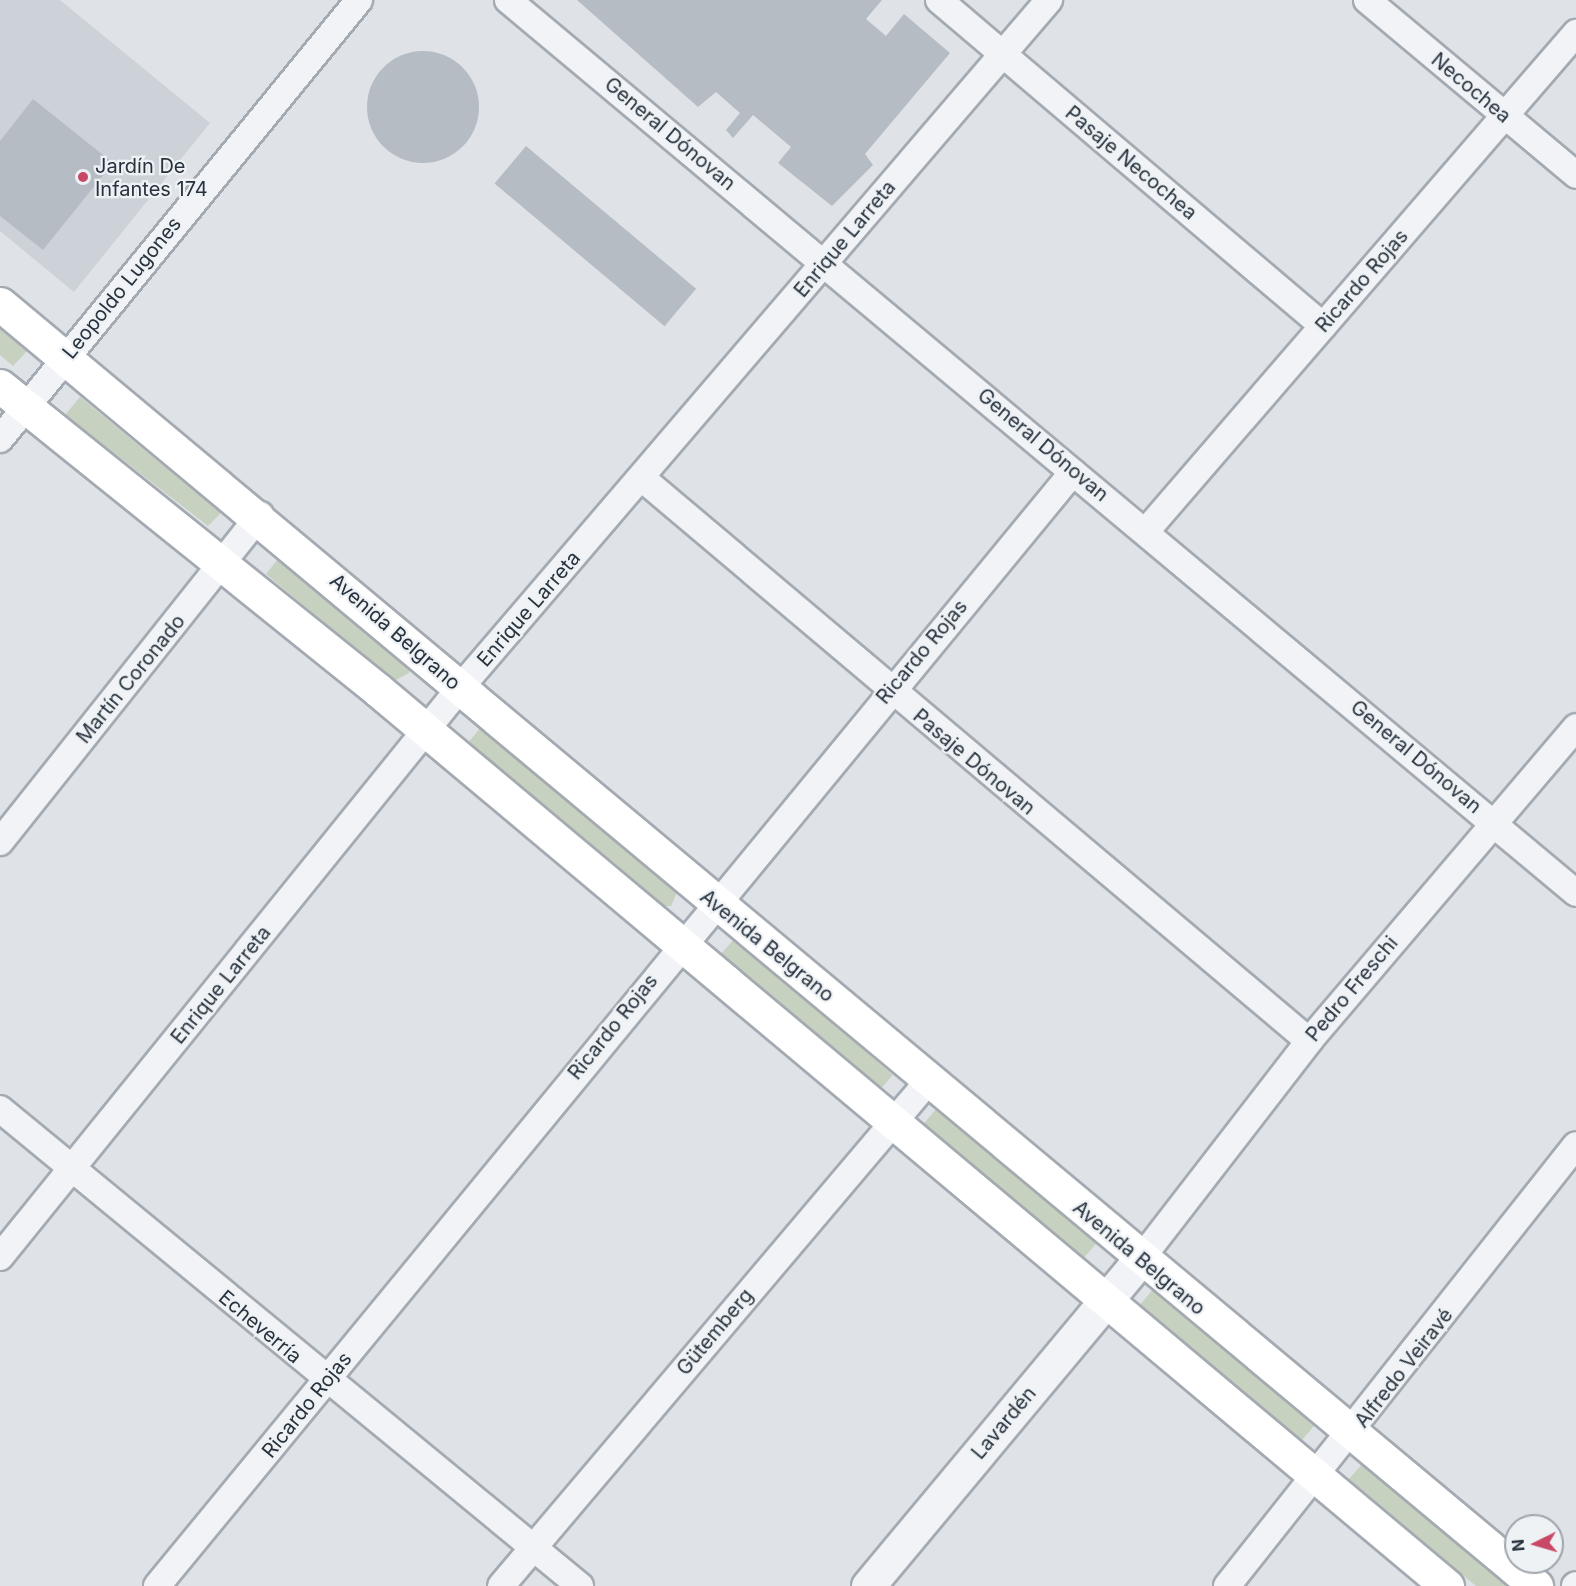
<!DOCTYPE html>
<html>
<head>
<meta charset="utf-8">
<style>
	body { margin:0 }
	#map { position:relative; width:1576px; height:1586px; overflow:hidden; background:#dfe3e7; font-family:Inter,sans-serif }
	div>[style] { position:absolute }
	.built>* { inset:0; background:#cdd2d9 }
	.green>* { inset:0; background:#c6d1c0; transform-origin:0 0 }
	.building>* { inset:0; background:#b6bcc4; transform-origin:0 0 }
	.round { border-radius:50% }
	.roads { filter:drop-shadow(2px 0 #a4aab1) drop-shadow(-2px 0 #a4aab1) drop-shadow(0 2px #a4aab1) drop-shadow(0 -2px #a4aab1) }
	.minor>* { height:26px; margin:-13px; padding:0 13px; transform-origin:13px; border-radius:13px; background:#f1f3f6 }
	.tertiary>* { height:33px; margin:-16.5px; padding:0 16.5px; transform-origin:16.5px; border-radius:16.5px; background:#f1f3f6 }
	.secondary>* { height:33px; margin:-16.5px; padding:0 16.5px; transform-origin:16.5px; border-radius:16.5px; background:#fff }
	.dots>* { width:16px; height:16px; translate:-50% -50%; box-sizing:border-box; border:3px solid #eef2f5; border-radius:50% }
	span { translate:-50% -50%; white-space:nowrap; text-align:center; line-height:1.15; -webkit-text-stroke:4.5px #eef2f5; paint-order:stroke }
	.street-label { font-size:20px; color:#28323e }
	.poi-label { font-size:20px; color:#28323e }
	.left { translate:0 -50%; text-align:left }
	.north { position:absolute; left:1504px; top:1514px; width:60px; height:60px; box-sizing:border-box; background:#eef2f5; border:2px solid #9fa5ac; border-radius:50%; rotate:265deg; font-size:16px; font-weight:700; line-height:24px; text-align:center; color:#28323e }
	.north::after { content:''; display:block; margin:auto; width:21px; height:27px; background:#c84865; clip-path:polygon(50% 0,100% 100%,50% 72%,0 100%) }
</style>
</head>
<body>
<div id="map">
	<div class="built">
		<div style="clip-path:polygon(0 0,60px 0,210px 123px,74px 292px,0 231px)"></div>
	</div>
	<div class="green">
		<div style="clip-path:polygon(0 328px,27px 351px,13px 366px,0 355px)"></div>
		<div style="clip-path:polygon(80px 397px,221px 513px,208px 526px,65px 415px)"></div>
		<div style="clip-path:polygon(278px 559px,409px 667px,409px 673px,394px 681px,266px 574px)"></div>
		<div style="clip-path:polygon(481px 727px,677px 892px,671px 906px,665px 906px,467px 744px)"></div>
		<div style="left:735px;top:938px;width:209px;height:23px;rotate:41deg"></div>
		<div style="left:937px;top:1108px;width:209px;height:23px;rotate:40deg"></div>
		<div style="left:1155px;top:1287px;width:211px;height:23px;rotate:40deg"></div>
		<div style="clip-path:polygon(1364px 1462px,1511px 1586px,1476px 1586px,1349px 1479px)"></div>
	</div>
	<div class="building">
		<div style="clip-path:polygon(577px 0,882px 0,866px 19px,886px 36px,904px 14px,950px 53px,865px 154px,873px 165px,832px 206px,778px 163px,791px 147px,753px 115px,733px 138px,726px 130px,740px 113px,716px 92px,698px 107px)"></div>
		<div class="round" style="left:367px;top:51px;width:112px;height:112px"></div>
		<div style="clip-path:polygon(33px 99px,113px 163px,43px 250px,0 216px,0 141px)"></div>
		<div style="left:526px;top:146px;width:222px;height:49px;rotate:40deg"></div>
	</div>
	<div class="roads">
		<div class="minor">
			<div style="left:508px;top:0;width:1392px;rotate:39.9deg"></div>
			<div style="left:939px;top:0;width:504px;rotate:40.33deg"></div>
			<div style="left:1367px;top:0;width:273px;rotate:39.9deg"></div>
			<div style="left:0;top:439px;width:567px;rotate:-50.72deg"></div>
			<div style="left:643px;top:479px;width:871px;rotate:40.16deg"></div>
			<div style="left:1147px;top:530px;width:657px;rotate:-49.2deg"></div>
			<div style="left:0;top:842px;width:418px;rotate:-51.5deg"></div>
			<div style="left:0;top:1109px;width:751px;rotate:39.43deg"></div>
			<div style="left:0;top:1257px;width:732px;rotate:-51.05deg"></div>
			<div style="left:460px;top:688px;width:906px;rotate:-49.43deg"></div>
			<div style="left:1140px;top:1260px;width:277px;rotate:-52.3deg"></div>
			<div style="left:1309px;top:1041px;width:412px;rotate:-49.6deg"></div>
			<div style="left:157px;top:1586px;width:1442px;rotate:-50.57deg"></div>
			<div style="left:501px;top:1586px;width:664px;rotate:-49.76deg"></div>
			<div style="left:1227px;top:1586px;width:562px;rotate:-51.64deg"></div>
			<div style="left:1575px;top:1586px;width:1px;rotate:-45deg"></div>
		</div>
		<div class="tertiary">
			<div style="left:868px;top:1586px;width:425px;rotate:-50.2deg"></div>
		</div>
		<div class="secondary">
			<div style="left:0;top:304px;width:2001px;rotate:39.85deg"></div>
			<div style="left:0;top:386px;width:485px;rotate:38.8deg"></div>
			<div style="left:378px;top:690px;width:1395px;rotate:39.97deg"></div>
		</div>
	</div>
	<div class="dots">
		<div style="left:83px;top:177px;background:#c84865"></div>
	</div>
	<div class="street-label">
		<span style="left:1471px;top:88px;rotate:40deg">Necochea</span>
		<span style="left:670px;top:134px;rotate:40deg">General Dónovan</span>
		<span style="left:1131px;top:163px;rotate:40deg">Pasaje Necochea</span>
		<span style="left:845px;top:239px;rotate:-50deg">Enrique Larreta</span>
		<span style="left:1362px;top:281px;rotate:-49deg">Ricardo Rojas</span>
		<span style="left:122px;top:288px;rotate:-51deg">Leopoldo Lugones</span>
		<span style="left:1043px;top:445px;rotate:40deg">General Dónovan</span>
		<span style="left:529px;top:609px;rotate:-49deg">Enrique Larreta</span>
		<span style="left:395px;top:632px;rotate:41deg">Avenida Belgrano</span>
		<span style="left:922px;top:652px;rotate:-50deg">Ricardo Rojas</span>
		<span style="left:131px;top:679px;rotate:-51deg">Martín Coronado</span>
		<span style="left:1416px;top:757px;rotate:40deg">General Dónovan</span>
		<span style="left:974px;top:762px;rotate:40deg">Pasaje Dónovan</span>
		<span style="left:767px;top:946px;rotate:39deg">Avenida Belgrano</span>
		<span style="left:221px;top:985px;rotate:-51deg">Enrique Larreta</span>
		<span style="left:1352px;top:989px;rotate:-50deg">Pedro Freschi</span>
		<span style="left:613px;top:1027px;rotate:-51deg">Ricardo Rojas</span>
		<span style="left:1139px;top:1258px;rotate:40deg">Avenida Belgrano</span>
		<span style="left:260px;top:1327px;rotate:40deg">Echeverría</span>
		<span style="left:715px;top:1332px;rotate:-50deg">Gütemberg</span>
		<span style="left:1404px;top:1368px;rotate:-52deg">Alfredo Veiravé</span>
		<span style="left:307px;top:1405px;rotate:-51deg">Ricardo Rojas</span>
		<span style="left:1004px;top:1423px;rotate:-50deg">Lavardén</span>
	</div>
	<div class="poi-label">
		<span class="left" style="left:95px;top:178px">Jardín De<br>Infantes 174</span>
	</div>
	<div class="north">N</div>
</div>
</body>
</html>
